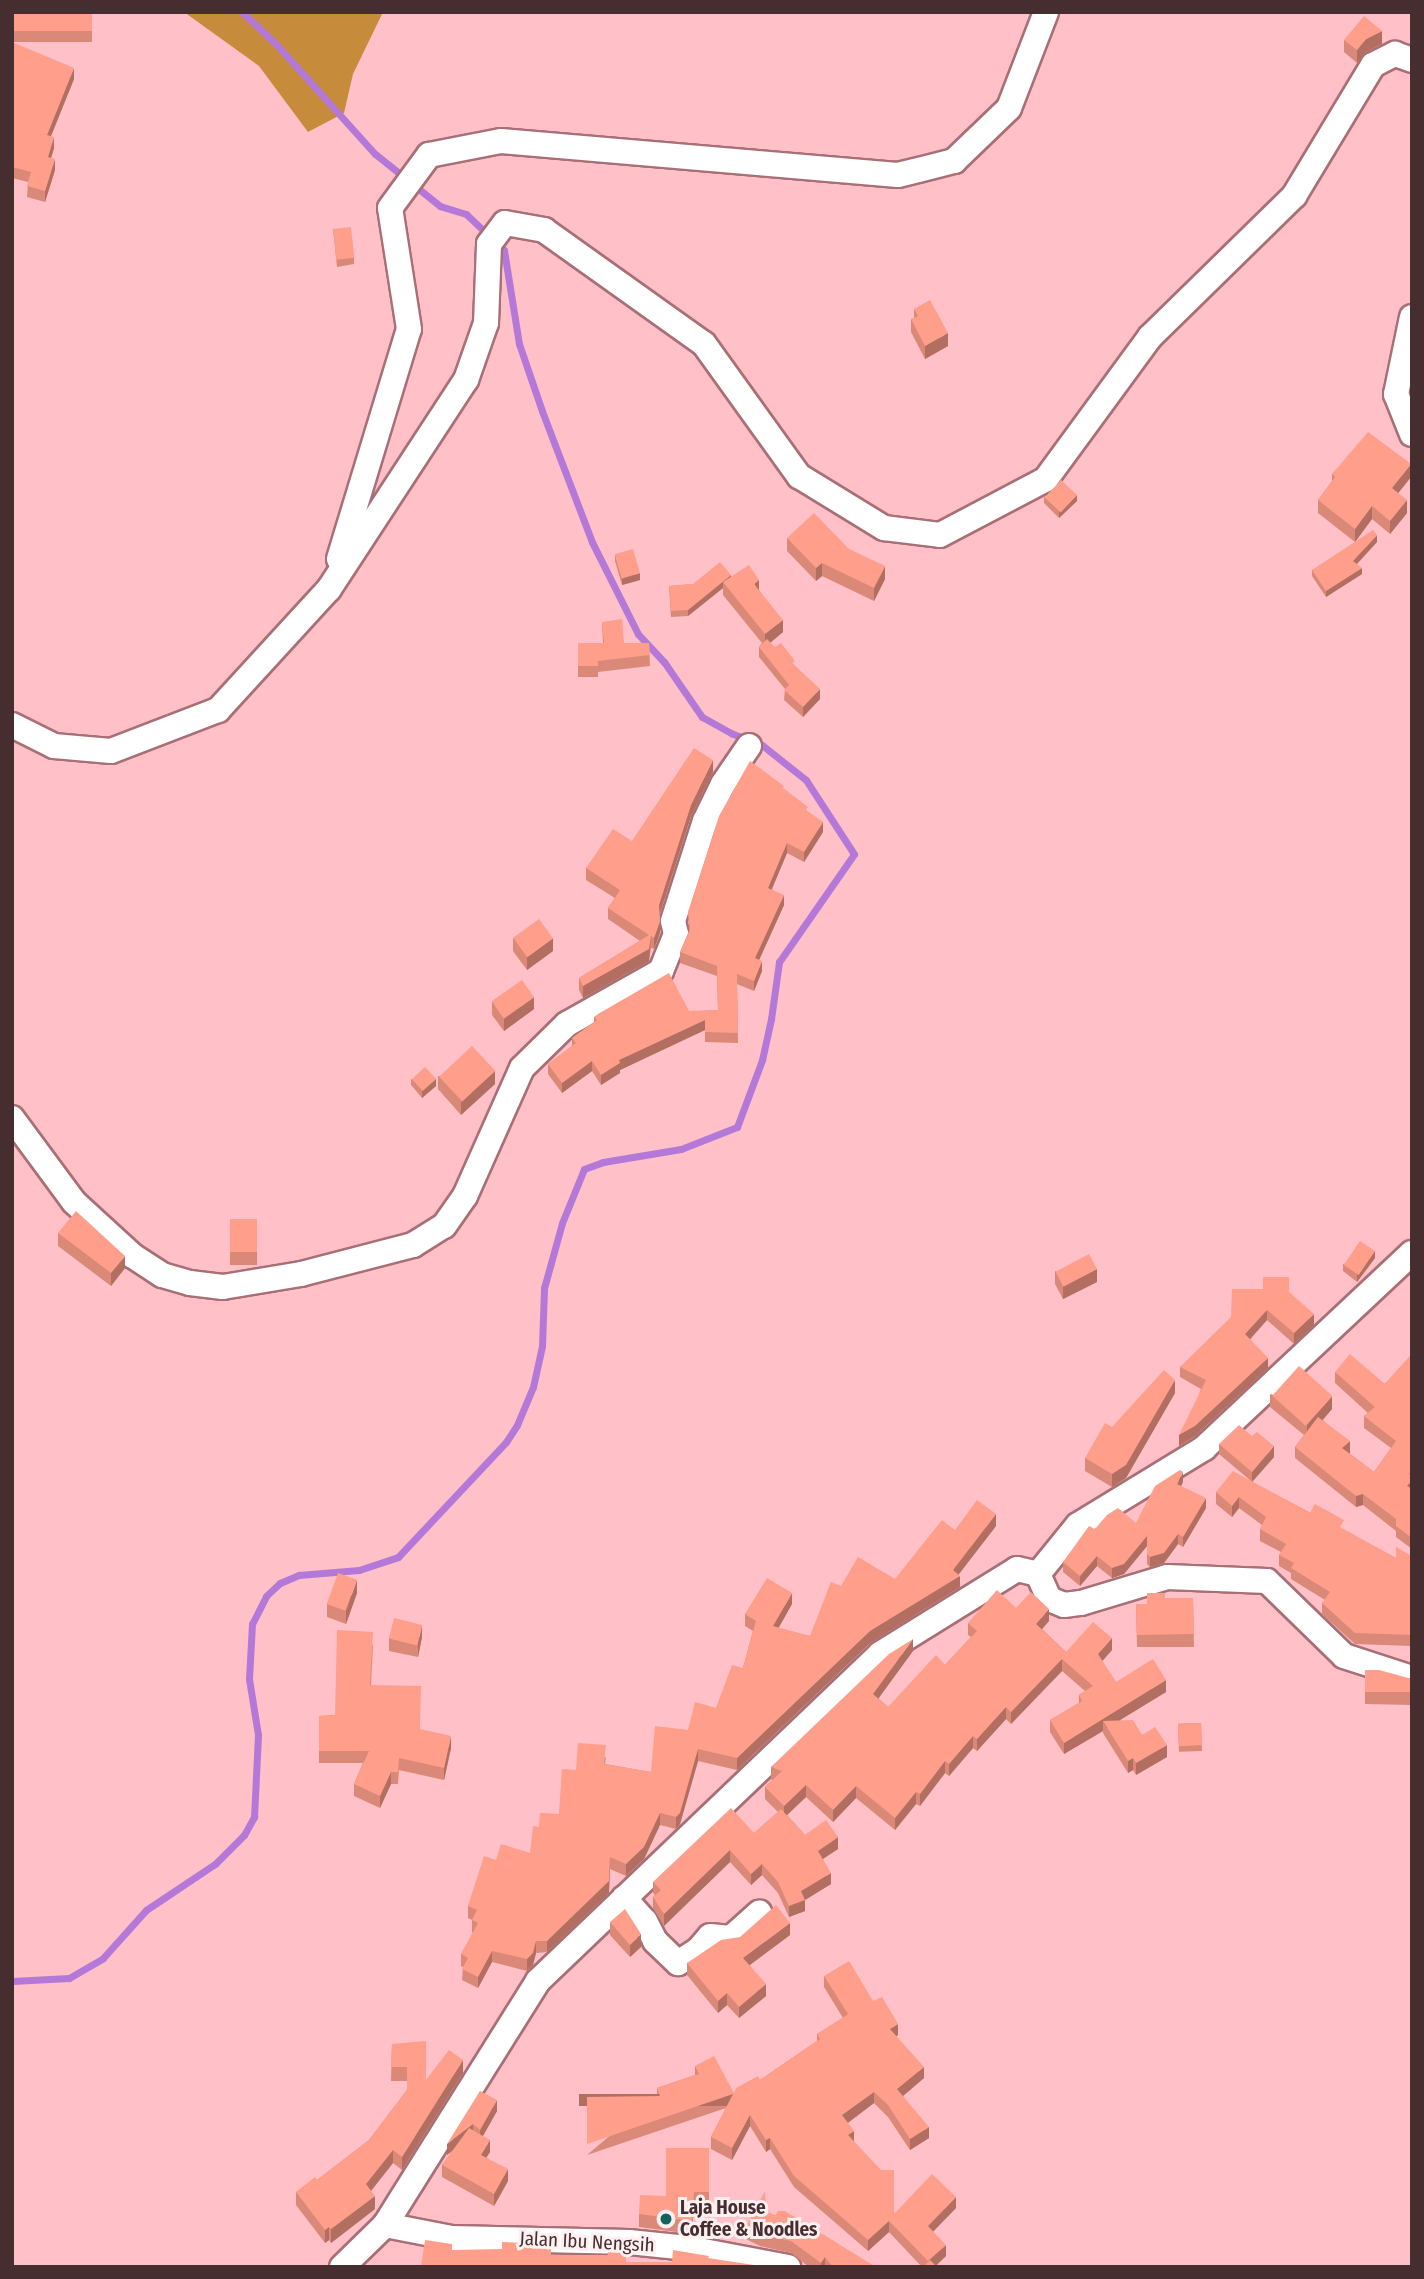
<!DOCTYPE html>
<html>
<head>
<meta charset="utf-8">
<style>
	body { margin:0 }
	#map { position:relative; width:1424px; height:2279px; overflow:hidden; background:#ffc0c7; font-family:"Fira Sans Condensed",sans-serif }
	div>[style] { position:absolute }
	.forest>* { inset:0; background:#c68b3b }
	.stream>* { height:7px; margin:-3.5px; padding:0 3.5px; transform-origin:3.5px; border-radius:3.5px; background:#b479d8 }
	.roads { filter:drop-shadow(2px 0 #a86f76) drop-shadow(-2px 0 #a86f76) drop-shadow(0 2px #a86f76) drop-shadow(0 -2px #a86f76) }
	.minor>* { height:24px; margin:-12px; padding:0 12px; transform-origin:12px; border-radius:12px; background:#fff }
	.wall>* { inset:0; background:#da8878; transform-origin:0 0 }
	.shaded-wall>* { inset:0; background:#b26f61; transform-origin:0 0 }
	.building>* { inset:0; background:#fe9e8b; transform-origin:0 0 }
	.dots>* { width:19px; height:19px; translate:-50% -50%; box-sizing:border-box; border:4px solid #fef0f1; border-radius:50% }
	span { translate:-50% -50%; white-space:nowrap; text-align:center; line-height:1.15; -webkit-text-stroke:6px #fef0f1; paint-order:stroke }
	.poi-label { font-size:19px; color:#452d30; font-weight:700 }
	.left { translate:0 -50%; text-align:left }
	.street-label { font-size:19px; color:#452d30 }
	.frame { position:absolute; inset:0; border:14px solid #452d30; pointer-events:none }
</style>
</head>
<body>
<div id="map">
	<div class="forest">
		<div style="clip-path:polygon(184px 12px,383px 12px,353px 74px,344px 113px,308px 132px,259px 66px)"></div>
	</div>
	<div class="stream">
		<div style="left:12px;top:1981px;width:57px;rotate:-3deg"></div>
		<div style="left:69px;top:1978px;width:39px;rotate:-30deg"></div>
		<div style="left:103px;top:1958px;width:64px;rotate:-48.1deg"></div>
		<div style="left:146px;top:1910px;width:83px;rotate:-33.7deg"></div>
		<div style="left:215px;top:1864px;width:41px;rotate:-45deg"></div>
		<div style="left:244px;top:1835px;width:21px;rotate:-61deg"></div>
		<div style="left:254px;top:1817px;width:82px;rotate:-87.2deg"></div>
		<div style="left:258px;top:1735px;width:57px;rotate:-99.1deg"></div>
		<div style="left:249px;top:1679px;width:55px;rotate:-86.9deg"></div>
		<div style="left:252px;top:1624px;width:31px;rotate:-63deg"></div>
		<div style="left:266px;top:1596px;width:19px;rotate:-43deg"></div>
		<div style="left:280px;top:1583px;width:21px;rotate:-23deg"></div>
		<div style="left:299px;top:1575px;width:60px;rotate:-4.8deg"></div>
		<div style="left:359px;top:1570px;width:41px;rotate:-18.4deg"></div>
		<div style="left:398px;top:1557px;width:158px;rotate:-46.8deg"></div>
		<div style="left:506px;top:1442px;width:20px;rotate:-57deg"></div>
		<div style="left:517px;top:1425px;width:41px;rotate:-67.2deg"></div>
		<div style="left:533px;top:1387px;width:42px;rotate:-77.6deg"></div>
		<div style="left:542px;top:1346px;width:58px;rotate:-88deg"></div>
		<div style="left:544px;top:1288px;width:67px;rotate:-74.5deg"></div>
		<div style="left:562px;top:1223px;width:58px;rotate:-67.8deg"></div>
		<div style="left:584px;top:1169px;width:20px;rotate:-20deg"></div>
		<div style="left:603px;top:1162px;width:79px;rotate:-9.5deg"></div>
		<div style="left:681px;top:1149px;width:60px;rotate:-21.4deg"></div>
		<div style="left:737px;top:1127px;width:72px;rotate:-69.5deg"></div>
		<div style="left:762px;top:1060px;width:42px;rotate:-77.6deg"></div>
		<div style="left:771px;top:1019px;width:58px;rotate:-82deg"></div>
		<div style="left:779px;top:962px;width:131px;rotate:-55.2deg"></div>
		<div style="left:854px;top:854px;width:88px;rotate:-123deg"></div>
		<div style="left:806px;top:780px;width:56px;rotate:-141.5deg"></div>
		<div style="left:762px;top:745px;width:33px;rotate:-159deg"></div>
		<div style="left:731px;top:733px;width:33px;rotate:-151deg"></div>
		<div style="left:702px;top:717px;width:67px;rotate:-124.6deg"></div>
		<div style="left:664px;top:662px;width:38px;rotate:-133deg"></div>
		<div style="left:638px;top:634px;width:103px;rotate:-116.6deg"></div>
		<div style="left:592px;top:542px;width:140px;rotate:-110.9deg"></div>
		<div style="left:542px;top:411px;width:71px;rotate:-108.9deg"></div>
		<div style="left:519px;top:344px;width:95px;rotate:-99.1deg"></div>
		<div style="left:504px;top:250px;width:52px;rotate:-136.5deg"></div>
		<div style="left:466px;top:214px;width:27px;rotate:-163deg"></div>
		<div style="left:440px;top:206px;width:83px;rotate:-141.3deg"></div>
		<div style="left:375px;top:154px;width:147px;rotate:-132deg"></div>
		<div style="left:277px;top:45px;width:48px;rotate:-136.7deg"></div>
	</div>
	<div class="roads">
		<div class="minor">
			<div style="left:1412px;top:317px;width:79px;rotate:101.7deg"></div>
			<div style="left:1396px;top:394px;width:43px;rotate:68.2deg"></div>
			<div style="left:339px;top:559px;width:240px;rotate:-73.1deg"></div>
			<div style="left:409px;top:329px;width:122px;rotate:-98.9deg"></div>
			<div style="left:390px;top:208px;width:66px;rotate:-53.7deg"></div>
			<div style="left:429px;top:155px;width:73px;rotate:-11deg"></div>
			<div style="left:501px;top:141px;width:398px;rotate:4.9deg"></div>
			<div style="left:898px;top:175px;width:58px;rotate:-14deg"></div>
			<div style="left:954px;top:161px;width:76px;rotate:-43.9deg"></div>
			<div style="left:1009px;top:108px;width:103px;rotate:-68.9deg"></div>
			<div style="left:12px;top:725px;width:47px;rotate:26.6deg"></div>
			<div style="left:54px;top:746px;width:57px;rotate:5deg"></div>
			<div style="left:111px;top:751px;width:115px;rotate:-21deg"></div>
			<div style="left:218px;top:710px;width:164px;rotate:-47.5deg"></div>
			<div style="left:329px;top:589px;width:250px;rotate:-56.8deg"></div>
			<div style="left:466px;top:380px;width:60px;rotate:-70.7deg"></div>
			<div style="left:486px;top:323px;width:79px;rotate:-87.8deg"></div>
			<div style="left:489px;top:244px;width:26px;rotate:-53deg"></div>
			<div style="left:505px;top:223px;width:40px;rotate:10deg"></div>
			<div style="left:544px;top:230px;width:196px;rotate:35.5deg"></div>
			<div style="left:704px;top:344px;width:163px;rotate:54.3deg"></div>
			<div style="left:799px;top:476px;width:100px;rotate:31.5deg"></div>
			<div style="left:884px;top:528px;width:56px;rotate:7.1deg"></div>
			<div style="left:940px;top:535px;width:120px;rotate:-27.8deg"></div>
			<div style="left:1046px;top:479px;width:176px;rotate:-53.8deg"></div>
			<div style="left:1150px;top:337px;width:202px;rotate:-44.4deg"></div>
			<div style="left:1294px;top:196px;width:153px;rotate:-58.9deg"></div>
			<div style="left:1373px;top:65px;width:25px;rotate:-27deg"></div>
			<div style="left:1395px;top:54px;width:18px;rotate:19deg"></div>
			<div style="left:12px;top:1118px;width:104px;rotate:53.6deg"></div>
			<div style="left:74px;top:1202px;width:80px;rotate:42.5deg"></div>
			<div style="left:133px;top:1256px;width:35px;rotate:33deg"></div>
			<div style="left:162px;top:1275px;width:29px;rotate:16deg"></div>
			<div style="left:190px;top:1283px;width:33px;rotate:7deg"></div>
			<div style="left:223px;top:1287px;width:79px;rotate:-9.5deg"></div>
			<div style="left:301px;top:1274px;width:116px;rotate:-14.5deg"></div>
			<div style="left:413px;top:1245px;width:36px;rotate:-32deg"></div>
			<div style="left:444px;top:1226px;width:37px;rotate:-55deg"></div>
			<div style="left:465px;top:1196px;width:140px;rotate:-66deg"></div>
			<div style="left:522px;top:1068px;width:63px;rotate:-44.4deg"></div>
			<div style="left:567px;top:1024px;width:108px;rotate:-29.4deg"></div>
			<div style="left:661px;top:971px;width:40px;rotate:-68deg"></div>
			<div style="left:676px;top:934px;width:13px;rotate:-103deg"></div>
			<div style="left:673px;top:921px;width:105px;rotate:-72.3deg"></div>
			<div style="left:705px;top:821px;width:41px;rotate:-64.1deg"></div>
			<div style="left:723px;top:784px;width:46px;rotate:-55.6deg"></div>
			<div style="left:1038px;top:1574px;width:27px;rotate:66deg"></div>
			<div style="left:1049px;top:1599px;width:16px;rotate:22deg"></div>
			<div style="left:1064px;top:1605px;width:17px;rotate:-7deg"></div>
			<div style="left:1081px;top:1603px;width:90px;rotate:-16.8deg"></div>
			<div style="left:1167px;top:1577px;width:100px;rotate:2.3deg"></div>
			<div style="left:1267px;top:1581px;width:107px;rotate:44.2deg"></div>
			<div style="left:1344px;top:1656px;width:71px;rotate:17.9deg"></div>
			<div style="left:624px;top:1898px;width:31px;rotate:48deg"></div>
			<div style="left:645px;top:1921px;width:22px;rotate:63deg"></div>
			<div style="left:655px;top:1941px;width:32px;rotate:44deg"></div>
			<div style="left:678px;top:1963px;width:24px;rotate:-33deg"></div>
			<div style="left:698px;top:1950px;width:18px;rotate:-49deg"></div>
			<div style="left:710px;top:1936px;width:21px;rotate:5deg"></div>
			<div style="left:731px;top:1938px;width:38px;rotate:-42deg"></div>
			<div style="left:385px;top:2225px;width:68px;rotate:11deg"></div>
			<div style="left:452px;top:2238px;width:177px;rotate:1.3deg"></div>
			<div style="left:629px;top:2242px;width:59px;rotate:5.8deg"></div>
			<div style="left:688px;top:2248px;width:102px;rotate:10.8deg"></div>
			<div style="left:342px;top:2267px;width:60px;rotate:-44.3deg"></div>
			<div style="left:385px;top:2225px;width:288px;rotate:-57.9deg"></div>
			<div style="left:538px;top:1981px;width:473px;rotate:-43.7deg"></div>
			<div style="left:880px;top:1654px;width:161px;rotate:-31.8deg"></div>
			<div style="left:1017px;top:1569px;width:22px;rotate:13deg"></div>
			<div style="left:1038px;top:1574px;width:63px;rotate:-50.8deg"></div>
			<div style="left:1078px;top:1525px;width:148px;rotate:-31.4deg"></div>
			<div style="left:1204px;top:1448px;width:285px;rotate:-43.2deg"></div>
		</div>
	</div>
	<div class="wall">
		<div style="clip-path:polygon(12px 12px,92px 12px,92px 42px,12px 42px,74px 79px,51px 136px,54px 148px,51px 158px,55px 170px,45px 202px,27px 197px,28px 182px,12px 178px)"></div>
		<div style="clip-path:polygon(1344px 40px,1382px 44px,1366px 52px,1357px 63px,1344px 52px)"></div>
		<div style="clip-path:polygon(333px 228px,354px 258px,354px 264px,337px 267px)"></div>
		<div style="clip-path:polygon(914px 309px,948px 346px,925px 359px,911px 332px,911px 319px,914px 318px)"></div>
		<div style="clip-path:polygon(1332px 474px,1411px 477px,1398px 493px,1407px 513px,1390px 534px,1372px 519px,1355px 542px,1318px 513px,1318px 500px,1332px 481px)"></div>
		<div style="clip-path:polygon(1044px 497px,1077px 501px,1059px 518px,1044px 503px)"></div>
		<div style="clip-path:polygon(787px 538px,849px 549px,885px 579px,874px 601px,822px 576px,816px 581px,787px 551px)"></div>
		<div style="clip-path:polygon(1377px 542px,1357px 564px,1362px 574px,1326px 597px,1312px 576px,1312px 570px)"></div>
		<div style="clip-path:polygon(615px 555px,640px 580px,622px 585px,615px 561px)"></div>
		<div style="clip-path:polygon(731px 577px,759px 590px,783px 632px,770px 643px,795px 666px,820px 699px,803px 717px,784px 700px,785px 689px,759px 657px,759px 647px,762px 643px,723px 595px,723px 588px,688px 616px,671px 617px,669px 586px,693px 584px)"></div>
		<div style="clip-path:polygon(602px 622px,624px 643px,649px 643px,650px 666px,598px 672px,598px 677px,578px 677px,578px 643px,603px 643px)"></div>
		<div style="clip-path:polygon(713px 772px,691px 816px,660px 914px,660px 933px,654px 949px,651px 948px,649px 961px,583px 998px,579px 990px,579px 978px,640px 941px,608px 919px,608px 908px,615px 898px,586px 880px,586px 868px,632px 841px)"></div>
		<div style="clip-path:polygon(784px 789px,808px 812px,823px 832px,804px 862px,787px 853px,772px 889px,784px 905px,759px 960px,762px 971px,754px 991px,737px 984px,738px 1043px,705px 1042px,705px 1030px,620px 1070px,620px 1073px,601px 1085px,592px 1071px,562px 1093px,548px 1074px,548px 1064px,572px 1046px,572px 1038px,594px 1022px,594px 1017px,718px 1010px,717px 976px,680px 963px,680px 952px,689px 931px,688px 912px)"></div>
		<div style="clip-path:polygon(513px 938px,553px 951px,527px 970px,513px 951px)"></div>
		<div style="clip-path:polygon(492px 1002px,534px 1009px,504px 1031px,492px 1015px)"></div>
		<div style="clip-path:polygon(438px 1076px,495px 1084px,461px 1115px,438px 1089px)"></div>
		<div style="clip-path:polygon(411px 1079px,436px 1086px,422px 1098px,411px 1085px)"></div>
		<div style="left:230px;top:1219px;width:27px;height:46px"></div>
		<div style="clip-path:polygon(58px 1233px,125px 1268px,111px 1286px,58px 1246px)"></div>
		<div style="clip-path:polygon(1375px 1258px,1357px 1282px,1343px 1271px,1343px 1264px)"></div>
		<div style="clip-path:polygon(1055px 1271px,1097px 1282px,1063px 1299px,1055px 1284px)"></div>
		<div style="clip-path:polygon(1289px 1292px,1314px 1325px,1294px 1344px,1267px 1320px,1250px 1339px,1268px 1368px,1195px 1436px,1179px 1446px,1201px 1389px,1180px 1377px,1180px 1367px)"></div>
		<div style="clip-path:polygon(1412px 1354px,1412px 1549px,1396px 1537px,1396px 1531px,1363px 1505px,1356px 1507px,1295px 1458px,1295px 1447px,1304px 1435px,1270px 1407px,1270px 1394px,1332px 1409px,1323px 1420px,1349px 1453px,1374px 1472px,1391px 1448px,1364px 1428px,1364px 1416px,1368px 1413px,1335px 1383px,1335px 1372px,1385px 1384px)"></div>
		<div style="clip-path:polygon(1175px 1393px,1126px 1478px,1112px 1487px,1085px 1471px,1085px 1458px,1112px 1427px)"></div>
		<div style="clip-path:polygon(1219px 1444px,1274px 1457px,1252px 1482px,1396px 1558px,1410px 1555px,1412px 1552px,1412px 1646px,1355px 1644px,1322px 1614px,1322px 1603px,1325px 1600px,1291px 1579px,1291px 1573px,1279px 1566px,1279px 1555px,1281px 1552px,1260px 1541px,1260px 1529px,1262px 1525px,1239px 1508px,1232px 1517px,1216px 1504px,1216px 1492px,1251px 1481px,1219px 1454px)"></div>
		<div style="clip-path:polygon(1183px 1482px,1181px 1486px,1206px 1508px,1183px 1547px,1178px 1544px,1164px 1563px,1150px 1567px,1147px 1564px,1147px 1546px,1124px 1574px,1112px 1578px,1097px 1566px,1080px 1586px,1063px 1572px,1063px 1562px,1136px 1523px)"></div>
		<div style="clip-path:polygon(996px 1526px,958px 1575px,960px 1587px,870px 1643px,737px 1770px,698px 1761px,680px 1824px,676px 1829px,660px 1825px,644px 1859px,626px 1876px,610px 1869px,609px 1893px,547px 1952px,536px 1953px,533px 1965px,527px 1971px,492px 1962px,478px 1988px,462px 1980px,463px 1967px,461px 1966px,461px 1954px,473px 1933px,472px 1932px,472px 1920px,468px 1918px,468px 1906px,496px 1860px,530px 1853px,539px 1827px,559px 1814px,576px 1770px,606px 1757px,605px 1764px,651px 1772px,688px 1730px,716px 1708px,743px 1668px,753px 1631px,745px 1626px,745px 1614px,792px 1604px,778px 1628px,810px 1636px,841px 1586px,895px 1579px,955px 1530px)"></div>
		<div style="clip-path:polygon(357px 1593px,346px 1624px,327px 1617px,327px 1604px)"></div>
		<div style="clip-path:polygon(1165px 1598px,1193px 1598px,1194px 1647px,1137px 1647px,1136px 1604px,1147px 1604px)"></div>
		<div style="clip-path:polygon(1016px 1608px,1049px 1621px,1042px 1629px,1066px 1652px,1112px 1650px,1102px 1661px,1116px 1682px,1166px 1692px,1120px 1720px,1142px 1735px,1167px 1757px,1136px 1775px,1133px 1770px,1128px 1773px,1103px 1733px,1103px 1731px,1064px 1754px,1050px 1732px,1050px 1720px,1079px 1703px,1079px 1695px,1085px 1691px,1062px 1671px,1011px 1724px,1006px 1719px,977px 1751px,973px 1748px,949px 1776px,945px 1773px,920px 1806px,916px 1804px,895px 1830px,856px 1798px,833px 1822px,806px 1797px,787px 1815px,805px 1835px,838px 1849px,823px 1859px,831px 1884px,805px 1900px,805px 1911px,789px 1917px,778px 1893px,762px 1875px,751px 1885px,730px 1862px,664px 1926px,653px 1908px,653px 1897px,655px 1895px,653px 1893px,653px 1882px,754px 1833px,778px 1812px,765px 1799px,765px 1787px,772px 1780px,771px 1779px,771px 1767px,913px 1651px,878px 1698px,888px 1707px,945px 1665px,971px 1637px,968px 1635px,968px 1623px)"></div>
		<div style="clip-path:polygon(422px 1637px,418px 1657px,389px 1651px,389px 1638px)"></div>
		<div style="clip-path:polygon(373px 1644px,371px 1685px,420px 1730px,451px 1748px,444px 1780px,399px 1770px,398px 1784px,391px 1784px,380px 1808px,354px 1796px,354px 1784px,363px 1763px,319px 1763px,319px 1716px,335px 1715px)"></div>
		<div style="clip-path:polygon(1365px 1670px,1412px 1679px,1412px 1705px,1365px 1704px)"></div>
		<div style="left:1201px;top:1723px;width:28px;height:23px;rotate:88deg"></div>
		<div style="clip-path:polygon(610px 1922px,641px 1947px,630px 1957px,610px 1935px)"></div>
		<div style="clip-path:polygon(790px 1935px,750px 1965px,766px 1996px,739px 2018px,727px 2005px,718px 2013px,687px 1975px,687px 1963px)"></div>
		<div style="clip-path:polygon(824px 1976px,873px 2001px,898px 2035px,896px 2036px,924px 2078px,903px 2096px,929px 2138px,910px 2150px,888px 2117px,874px 2103px,848px 2123px,854px 2141px,894px 2214px,956px 2208px,933px 2231px,946px 2256px,936px 2266px,937px 2267px,922px 2267px,889px 2232px,868px 2251px,794px 2187px,770px 2149px,766px 2152px,750px 2126px,732px 2160px,711px 2149px,711px 2137px,726px 2108px,587px 2155px,657px 2096px,657px 2088px,695px 2075px,695px 2066px,734px 2093px,760px 2080px,817px 2041px,817px 2034px,843px 2018px,824px 1987px)"></div>
		<div style="clip-path:polygon(392px 2044px,426px 2080px,463px 2073px,402px 2170px,393px 2163px,371px 2191px,375px 2209px,331px 2243px,329px 2240px,325px 2243px,296px 2205px,296px 2192px,317px 2180px,369px 2140px,407px 2090px,407px 2081px,391px 2081px)"></div>
		<div style="clip-path:polygon(480px 2091px,497px 2111px,483px 2136px,490px 2152px,486px 2157px,508px 2181px,494px 2206px,442px 2177px,442px 2165px,453px 2150px,447px 2155px)"></div>
		<div style="clip-path:polygon(709px 2148px,709px 2205px,694px 2205px,692px 2234px,639px 2227px,639px 2214px,666px 2196px)"></div>
		<div style="clip-path:polygon(766px 2211px,876px 2267px,809px 2267px,791px 2253px,760px 2246px,746px 2239px,746px 2227px)"></div>
	</div>
	<div class="shaded-wall">
		<div style="clip-path:polygon(1382px 31px,1382px 44px,1366px 52px,1357px 63px,1357px 50px,1366px 39px)"></div>
		<div style="clip-path:polygon(74px 68px,74px 79px,47px 146px,47px 135px)"></div>
		<div style="clip-path:polygon(54px 137px,54px 148px,48px 168px,48px 157px)"></div>
		<div style="clip-path:polygon(55px 159px,55px 170px,45px 202px,45px 191px)"></div>
		<div style="clip-path:polygon(948px 333px,948px 346px,925px 359px,925px 346px)"></div>
		<div style="clip-path:polygon(1411px 464px,1411px 477px,1392px 501px,1392px 488px)"></div>
		<div style="clip-path:polygon(1077px 495px,1077px 501px,1059px 518px,1059px 512px)"></div>
		<div style="clip-path:polygon(1407px 500px,1407px 513px,1390px 534px,1390px 521px)"></div>
		<div style="clip-path:polygon(1372px 506px,1372px 519px,1355px 542px,1355px 529px)"></div>
		<div style="clip-path:polygon(1377px 535px,1377px 542px,1353px 568px,1353px 561px)"></div>
		<div style="clip-path:polygon(822px 563px,822px 576px,816px 581px,816px 568px)"></div>
		<div style="clip-path:polygon(885px 566px,885px 579px,874px 601px,874px 588px)"></div>
		<div style="clip-path:polygon(1362px 568px,1362px 574px,1326px 597px,1326px 591px)"></div>
		<div style="clip-path:polygon(640px 573px,640px 580px,622px 585px,622px 579px)"></div>
		<div style="clip-path:polygon(731px 575px,731px 582px,723px 582px,723px 588px,688px 616px,688px 610px)"></div>
		<div style="clip-path:polygon(759px 580px,759px 593px,754px 584px)"></div>
		<div style="clip-path:polygon(783px 620px,783px 632px,765px 647px,765px 634px)"></div>
		<div style="clip-path:polygon(820px 689px,820px 699px,803px 717px,803px 707px)"></div>
		<div style="clip-path:polygon(713px 760px,713px 772px,691px 816px,659px 916px,659px 905px,691px 805px)"></div>
		<div style="clip-path:polygon(823px 822px,823px 832px,804px 862px,804px 852px)"></div>
		<div style="clip-path:polygon(787px 843px,787px 853px,768px 898px,768px 888px)"></div>
		<div style="clip-path:polygon(784px 895px,784px 905px,755px 969px,755px 958px)"></div>
		<div style="clip-path:polygon(660px 921px,660px 933px,654px 949px,654px 938px)"></div>
		<div style="clip-path:polygon(651px 936px,649px 961px,583px 998px,583px 986px)"></div>
		<div style="clip-path:polygon(553px 938px,553px 951px,527px 970px,527px 957px)"></div>
		<div style="clip-path:polygon(762px 961px,762px 971px,754px 991px,754px 981px)"></div>
		<div style="clip-path:polygon(534px 997px,534px 1009px,504px 1031px,504px 1019px)"></div>
		<div style="clip-path:polygon(705px 1020px,705px 1030px,620px 1070px,620px 1073px,601px 1085px,601px 1075px,619px 1060px)"></div>
		<div style="clip-path:polygon(592px 1061px,592px 1071px,562px 1093px,562px 1083px)"></div>
		<div style="clip-path:polygon(495px 1071px,495px 1084px,461px 1115px,461px 1102px)"></div>
		<div style="clip-path:polygon(436px 1079px,436px 1086px,422px 1098px,422px 1091px)"></div>
		<div style="clip-path:polygon(1375px 1251px,1375px 1258px,1357px 1282px,1357px 1275px)"></div>
		<div style="clip-path:polygon(125px 1256px,125px 1268px,111px 1286px,111px 1273px)"></div>
		<div style="clip-path:polygon(1097px 1269px,1097px 1282px,1063px 1299px,1063px 1286px)"></div>
		<div style="clip-path:polygon(1267px 1310px,1267px 1320px,1245px 1345px,1245px 1334px)"></div>
		<div style="clip-path:polygon(1314px 1314px,1314px 1325px,1294px 1344px,1294px 1333px)"></div>
		<div style="clip-path:polygon(1268px 1358px,1268px 1368px,1195px 1436px,1179px 1446px,1179px 1435px)"></div>
		<div style="clip-path:polygon(1175px 1380px,1175px 1393px,1126px 1478px,1112px 1487px,1112px 1474px)"></div>
		<div style="clip-path:polygon(1332px 1396px,1332px 1409px,1307px 1437px,1307px 1425px)"></div>
		<div style="clip-path:polygon(1350px 1441px,1350px 1453px,1342px 1459px,1342px 1448px)"></div>
		<div style="clip-path:polygon(1274px 1446px,1274px 1457px,1252px 1482px,1252px 1472px)"></div>
		<div style="clip-path:polygon(1412px 1470px,1412px 1491px,1407px 1486px,1409px 1474px)"></div>
		<div style="clip-path:polygon(1183px 1472px,1183px 1482px,1177px 1494px,1177px 1484px)"></div>
		<div style="clip-path:polygon(1363px 1494px,1363px 1505px,1356px 1507px,1356px 1496px)"></div>
		<div style="clip-path:polygon(1239px 1497px,1239px 1508px,1232px 1517px,1232px 1506px)"></div>
		<div style="clip-path:polygon(1206px 1498px,1206px 1508px,1183px 1547px,1183px 1537px)"></div>
		<div style="clip-path:polygon(996px 1514px,996px 1526px,956px 1578px,960px 1576px,960px 1587px,870px 1643px,737px 1770px,737px 1758px,870px 1631px,953px 1570px)"></div>
		<div style="clip-path:polygon(1178px 1534px,1178px 1544px,1164px 1563px,1150px 1567px,1150px 1557px)"></div>
		<div style="clip-path:polygon(1147px 1536px,1147px 1546px,1124px 1574px,1112px 1578px,1112px 1568px)"></div>
		<div style="clip-path:polygon(1097px 1556px,1097px 1566px,1080px 1586px,1080px 1576px)"></div>
		<div style="clip-path:polygon(357px 1580px,357px 1593px,346px 1624px,346px 1611px)"></div>
		<div style="clip-path:polygon(792px 1593px,792px 1604px,773px 1638px,773px 1626px)"></div>
		<div style="clip-path:polygon(1049px 1609px,1049px 1621px,1036px 1636px,1036px 1624px)"></div>
		<div style="clip-path:polygon(422px 1625px,422px 1637px,418px 1657px,418px 1644px)"></div>
		<div style="clip-path:polygon(1112px 1638px,1112px 1650px,1098px 1666px,1098px 1654px)"></div>
		<div style="clip-path:polygon(913px 1639px,913px 1651px,873px 1706px,873px 1694px)"></div>
		<div style="clip-path:polygon(1062px 1659px,1062px 1671px,1011px 1724px,1011px 1712px)"></div>
		<div style="clip-path:polygon(1166px 1680px,1166px 1692px,1107px 1728px,1103px 1721px,1103px 1731px,1064px 1754px,1064px 1743px)"></div>
		<div style="clip-path:polygon(1006px 1707px,1006px 1719px,977px 1751px,977px 1739px)"></div>
		<div style="clip-path:polygon(451px 1736px,451px 1748px,444px 1780px,444px 1768px)"></div>
		<div style="clip-path:polygon(973px 1736px,973px 1748px,949px 1776px,949px 1764px)"></div>
		<div style="clip-path:polygon(1167px 1745px,1167px 1757px,1136px 1775px,1136px 1763px)"></div>
		<div style="clip-path:polygon(698px 1749px,698px 1761px,680px 1824px,676px 1829px,676px 1817px)"></div>
		<div style="clip-path:polygon(1133px 1758px,1133px 1770px,1128px 1773px,1128px 1761px)"></div>
		<div style="clip-path:polygon(945px 1761px,945px 1773px,920px 1806px,920px 1794px)"></div>
		<div style="clip-path:polygon(391px 1772px,391px 1784px,380px 1808px,380px 1796px)"></div>
		<div style="clip-path:polygon(806px 1785px,806px 1797px,784px 1818px,784px 1806px)"></div>
		<div style="clip-path:polygon(856px 1786px,856px 1798px,833px 1822px,833px 1810px)"></div>
		<div style="clip-path:polygon(916px 1792px,916px 1804px,895px 1830px,895px 1818px)"></div>
		<div style="clip-path:polygon(660px 1813px,660px 1825px,644px 1859px,626px 1876px,626px 1864px)"></div>
		<div style="clip-path:polygon(838px 1837px,838px 1849px,818px 1862px,818px 1851px)"></div>
		<div style="clip-path:polygon(730px 1850px,730px 1862px,664px 1926px,664px 1914px)"></div>
		<div style="clip-path:polygon(610px 1857px,609px 1893px,547px 1952px,547px 1941px)"></div>
		<div style="clip-path:polygon(762px 1864px,762px 1875px,751px 1885px,751px 1874px)"></div>
		<div style="clip-path:polygon(831px 1873px,831px 1884px,805px 1900px,805px 1911px,789px 1917px,789px 1906px,801px 1891px)"></div>
		<div style="clip-path:polygon(790px 1923px,790px 1935px,743px 1970px,743px 1958px)"></div>
		<div style="clip-path:polygon(641px 1934px,641px 1947px,630px 1957px,630px 1945px)"></div>
		<div style="clip-path:polygon(536px 1941px,536px 1953px,533px 1965px,527px 1971px,527px 1959px)"></div>
		<div style="clip-path:polygon(492px 1951px,492px 1962px,478px 1988px,478px 1977px)"></div>
		<div style="clip-path:polygon(766px 1984px,766px 1996px,739px 2018px,739px 2007px)"></div>
		<div style="clip-path:polygon(727px 1993px,727px 2005px,718px 2013px,718px 2001px)"></div>
		<div style="clip-path:polygon(898px 2024px,898px 2035px,890px 2040px,890px 2029px)"></div>
		<div style="clip-path:polygon(463px 2060px,463px 2073px,402px 2170px,402px 2157px)"></div>
		<div style="clip-path:polygon(924px 2067px,924px 2078px,897px 2101px,897px 2089px)"></div>
		<div style="clip-path:polygon(874px 2092px,874px 2103px,842px 2127px,842px 2115px)"></div>
		<div style="left:733px;top:2094px;width:12px;height:154px;rotate:90deg"></div>
		<div style="clip-path:polygon(497px 2100px,497px 2111px,480px 2141px,480px 2130px)"></div>
		<div style="clip-path:polygon(750px 2115px,750px 2126px,732px 2160px,732px 2148px)"></div>
		<div style="clip-path:polygon(473px 2124px,473px 2135px,447px 2155px,447px 2144px)"></div>
		<div style="clip-path:polygon(929px 2127px,929px 2138px,910px 2150px,910px 2139px)"></div>
		<div style="clip-path:polygon(854px 2131px,854px 2142px,848px 2135px)"></div>
		<div style="clip-path:polygon(770px 2138px,770px 2149px,766px 2152px,766px 2140px)"></div>
		<div style="clip-path:polygon(490px 2140px,490px 2152px,481px 2166px,481px 2155px)"></div>
		<div style="clip-path:polygon(393px 2150px,393px 2163px,366px 2197px,366px 2184px)"></div>
		<div style="clip-path:polygon(508px 2169px,508px 2181px,494px 2206px,494px 2194px)"></div>
		<div style="clip-path:polygon(375px 2196px,375px 2209px,331px 2243px,331px 2229px)"></div>
		<div style="clip-path:polygon(956px 2197px,956px 2208px,928px 2237px,928px 2226px)"></div>
		<div style="clip-path:polygon(889px 2221px,889px 2232px,868px 2251px,868px 2240px)"></div>
		<div style="clip-path:polygon(329px 2227px,329px 2240px,325px 2243px,325px 2230px)"></div>
		<div style="clip-path:polygon(946px 2245px,946px 2256px,934px 2267px,928px 2261px)"></div>
		<div style="clip-path:polygon(825px 2257px,825px 2267px,821px 2267px,821px 2263px)"></div>
	</div>
	<div class="building">
		<div style="left:12px;top:12px;width:80px;height:19px"></div>
		<div style="clip-path:polygon(1364px 16px,1382px 31px,1366px 39px,1357px 50px,1344px 40px)"></div>
		<div style="clip-path:polygon(12px 42px,74px 68px,47px 135px,54px 137px,48px 157px,55px 159px,45px 191px,27px 186px,31px 172px,12px 167px)"></div>
		<div style="left:351px;top:227px;width:31px;height:18px;rotate:84deg"></div>
		<div style="clip-path:polygon(930px 300px,948px 333px,925px 346px,911px 319px,918px 316px,914px 309px)"></div>
		<div style="clip-path:polygon(1368px 432px,1411px 464px,1392px 488px,1407px 500px,1390px 521px,1372px 506px,1355px 529px,1318px 500px,1335px 477px,1332px 474px)"></div>
		<div style="left:1061px;top:480px;width:22px;height:24px;rotate:43deg"></div>
		<div style="clip-path:polygon(814px 513px,849px 549px,885px 566px,874px 588px,822px 563px,816px 568px,787px 538px)"></div>
		<div style="clip-path:polygon(1373px 530px,1377px 535px,1353px 561px,1362px 568px,1326px 591px,1312px 570px)"></div>
		<div style="left:633px;top:549px;width:25px;height:19px;rotate:74deg"></div>
		<div style="clip-path:polygon(720px 562px,731px 575px,688px 610px,671px 611px,669px 586px,693px 584px)"></div>
		<div style="clip-path:polygon(749px 565px,759px 580px,754px 584px,783px 620px,765px 634px,723px 582px)"></div>
		<div style="clip-path:polygon(622px 619px,624px 643px,649px 643px,650px 655px,598px 661px,598px 666px,578px 666px,578px 643px,604px 643px,602px 622px)"></div>
		<div style="clip-path:polygon(767px 639px,775px 647px,781px 643px,795px 661px,792px 663px,820px 689px,803px 707px,784px 690px,789px 685px,759px 647px)"></div>
		<div style="clip-path:polygon(694px 748px,713px 760px,691px 805px,659px 905px,660px 921px,654px 938px,651px 936px,649px 949px,583px 986px,579px 978px,649px 935px,608px 908px,620px 890px,586px 868px,613px 829px,632px 841px)"></div>
		<div style="clip-path:polygon(750px 761px,784px 786px,783px 788px,808px 807px,806px 810px,823px 822px,804px 852px,787px 843px,768px 888px,784px 895px,755px 958px,762px 961px,754px 981px,737px 974px,738px 1033px,705px 1032px,705px 1020px,619px 1060px,620px 1063px,601px 1075px,592px 1061px,562px 1083px,548px 1064px,576px 1043px,572px 1038px,597px 1020px,594px 1017px,598px 1014px,669px 973px,689px 1011px,718px 1010px,717px 966px,680px 952px,690px 929px,688px 912px,719px 816px)"></div>
		<div style="left:539px;top:919px;width:24px;height:32px;rotate:54deg"></div>
		<div style="left:522px;top:980px;width:21px;height:37px;rotate:55deg"></div>
		<div style="left:472px;top:1046px;width:34px;height:45px;rotate:47deg"></div>
		<div style="left:425px;top:1067px;width:16px;height:18px;rotate:47deg"></div>
		<div style="clip-path:polygon(76px 1211px,125px 1256px,111px 1273px,58px 1233px)"></div>
		<div style="left:230px;top:1219px;width:27px;height:33px"></div>
		<div style="left:1360px;top:1241px;width:18px;height:29px;rotate:34deg"></div>
		<div style="left:1089px;top:1254px;width:17px;height:38px;rotate:62deg"></div>
		<div style="clip-path:polygon(1263px 1277px,1289px 1277px,1289px 1292px,1314px 1314px,1294px 1333px,1267px 1310px,1245px 1334px,1268px 1358px,1195px 1426px,1179px 1435px,1206px 1380px,1180px 1367px,1231px 1317px,1232px 1289px,1263px 1289px)"></div>
		<div style="clip-path:polygon(1350px 1354px,1385px 1384px,1412px 1354px,1412px 1470px,1409px 1474px,1412px 1475px,1412px 1480px,1407px 1486px,1412px 1489px,1412px 1538px,1396px 1526px,1396px 1519px,1363px 1494px,1356px 1496px,1295px 1447px,1318px 1417px,1350px 1441px,1342px 1448px,1374px 1472px,1396px 1441px,1364px 1416px,1375px 1407px,1335px 1372px)"></div>
		<div style="left:1299px;top:1366px;width:45px;height:40px;rotate:42deg"></div>
		<div style="clip-path:polygon(1164px 1370px,1175px 1380px,1126px 1465px,1112px 1474px,1085px 1458px,1105px 1423px,1112px 1427px)"></div>
		<div style="clip-path:polygon(1239px 1425px,1252px 1436px,1257px 1432px,1274px 1446px,1252px 1472px,1219px 1444px)"></div>
		<div style="clip-path:polygon(1180px 1470px,1183px 1472px,1177px 1484px,1206px 1498px,1183px 1537px,1178px 1534px,1164px 1553px,1150px 1557px,1147px 1554px,1147px 1536px,1124px 1564px,1112px 1568px,1097px 1556px,1080px 1576px,1063px 1562px,1089px 1526px,1095px 1529px,1107px 1515px,1118px 1508px,1136px 1523px,1155px 1486px)"></div>
		<div style="clip-path:polygon(1233px 1471px,1310px 1513px,1315px 1504px,1344px 1520px,1340px 1527px,1396px 1558px,1396px 1547px,1410px 1555px,1412px 1552px,1412px 1635px,1355px 1633px,1322px 1603px,1330px 1592px,1291px 1568px,1294px 1563px,1279px 1555px,1286px 1544px,1260px 1529px,1266px 1517px,1239px 1497px,1232px 1506px,1216px 1492px)"></div>
		<div style="clip-path:polygon(977px 1500px,996px 1514px,953px 1570px,960px 1576px,870px 1631px,737px 1758px,698px 1749px,680px 1813px,676px 1817px,660px 1813px,644px 1847px,626px 1864px,610px 1857px,609px 1881px,547px 1941px,536px 1941px,533px 1953px,527px 1959px,492px 1951px,478px 1977px,462px 1969px,468px 1958px,461px 1954px,478px 1923px,472px 1920px,477px 1910px,468px 1906px,484px 1856px,496px 1860px,501px 1844px,530px 1853px,533px 1826px,539px 1827px,540px 1813px,559px 1814px,562px 1769px,576px 1770px,578px 1743px,606px 1745px,604px 1764px,651px 1772px,655px 1726px,688px 1730px,695px 1702px,716px 1708px,732px 1665px,743px 1668px,756px 1621px,745px 1614px,767px 1578px,792px 1593px,773px 1626px,810px 1636px,831px 1582px,841px 1586px,858px 1557px,895px 1579px,942px 1520px,955px 1530px)"></div>
		<div style="left:338px;top:1573px;width:20px;height:33px;rotate:20deg"></div>
		<div style="clip-path:polygon(997px 1590px,1016px 1608px,1031px 1592px,1049px 1609px,1036px 1624px,1066px 1652px,1093px 1622px,1112px 1638px,1098px 1654px,1116px 1682px,1153px 1659px,1166px 1680px,1064px 1743px,1050px 1720px,1082px 1701px,1079px 1695px,1093px 1686px,1062px 1659px,1011px 1712px,1006px 1707px,977px 1739px,973px 1736px,949px 1764px,945px 1761px,920px 1794px,916px 1792px,895px 1818px,856px 1786px,833px 1810px,806px 1785px,784px 1806px,765px 1787px,782px 1771px,771px 1767px,889px 1654px,913px 1639px,873px 1694px,888px 1707px,936px 1655px,945px 1665px,977px 1631px,968px 1623px)"></div>
		<div style="clip-path:polygon(1147px 1593px,1165px 1593px,1165px 1598px,1193px 1598px,1194px 1634px,1137px 1635px,1136px 1604px,1147px 1604px)"></div>
		<div style="left:394px;top:1618px;width:29px;height:21px;rotate:14deg"></div>
		<div style="clip-path:polygon(337px 1630px,373px 1632px,370px 1685px,421px 1686px,420px 1729px,451px 1736px,444px 1768px,399px 1758px,398px 1772px,391px 1772px,380px 1796px,354px 1784px,369px 1751px,319px 1751px,319px 1716px,335px 1715px)"></div>
		<div style="clip-path:polygon(1365px 1670px,1379px 1670px,1412px 1679px,1412px 1692px,1365px 1692px)"></div>
		<div style="clip-path:polygon(1133px 1720px,1142px 1735px,1155px 1727px,1167px 1745px,1136px 1763px,1133px 1758px,1128px 1761px,1103px 1721px)"></div>
		<div style="left:1201px;top:1723px;width:22px;height:23px;rotate:87deg"></div>
		<div style="clip-path:polygon(731px 1808px,754px 1833px,781px 1809px,805px 1835px,826px 1820px,838px 1837px,818px 1851px,831px 1873px,801px 1891px,805px 1900px,789px 1906px,778px 1882px,762px 1864px,751px 1874px,730px 1850px,664px 1914px,653px 1897px,661px 1890px,653px 1882px)"></div>
		<div style="clip-path:polygon(776px 1905px,790px 1923px,743px 1958px,766px 1984px,739px 2007px,727px 1993px,718px 2001px,687px 1963px,721px 1940px,740px 1937px)"></div>
		<div style="clip-path:polygon(625px 1909px,641px 1934px,630px 1945px,610px 1922px)"></div>
		<div style="clip-path:polygon(849px 1961px,873px 2001px,882px 1997px,898px 2024px,890px 2029px,924px 2067px,897px 2089px,929px 2127px,910px 2139px,888px 2105px,874px 2092px,842px 2115px,854px 2131px,848px 2135px,881px 2170px,894px 2170px,894px 2214px,932px 2174px,956px 2197px,928px 2226px,946px 2245px,928px 2261px,889px 2221px,868px 2240px,794px 2176px,770px 2138px,766px 2140px,750px 2115px,732px 2148px,711px 2137px,733px 2094px,587px 2144px,587px 2097px,660px 2096px,657px 2088px,699px 2074px,695px 2066px,714px 2056px,734px 2093px,736px 2088px,758px 2076px,760px 2080px,820px 2039px,817px 2034px,848px 2014px,824px 1976px)"></div>
		<div style="clip-path:polygon(426px 2041px,426px 2080px,449px 2050px,463px 2060px,402px 2157px,393px 2150px,366px 2184px,375px 2196px,331px 2229px,329px 2227px,325px 2230px,296px 2192px,315px 2177px,317px 2180px,369px 2140px,407px 2090px,407px 2067px,391px 2067px,392px 2044px)"></div>
		<div style="clip-path:polygon(480px 2091px,497px 2100px,480px 2130px,473px 2124px,447px 2144px)"></div>
		<div style="clip-path:polygon(469px 2128px,490px 2140px,481px 2155px,508px 2169px,494px 2194px,442px 2165px)"></div>
		<div style="clip-path:polygon(666px 2148px,709px 2148px,709px 2192px,694px 2192px,692px 2221px,639px 2214px,640px 2195px,666px 2196px)"></div>
		<div style="clip-path:polygon(765px 2191px,766px 2211px,775px 2216px,778px 2211px,785px 2211px,876px 2267px,833px 2267px,825px 2257px,821px 2263px,791px 2241px,760px 2234px,746px 2227px)"></div>
		<div style="clip-path:polygon(425px 2240px,452px 2244px,452px 2250px,502px 2249px,502px 2242px,551px 2244px,551px 2255px,608px 2255px,608px 2245px,626px 2245px,626px 2262px,672px 2262px,673px 2250px,709px 2256px,708px 2258px,767px 2267px,421px 2267px)"></div>
		<div style="clip-path:polygon(930px 2260px,937px 2267px,923px 2267px)"></div>
	</div>
	<div class="dots">
		<div style="left:666px;top:2219px;background:#12625f"></div>
	</div>
	<div class="poi-label">
		<span class="left" style="left:680px;top:2219px">Laja House<br>Coffee &amp; Noodles</span>
	</div>
	<div class="street-label">
		<span style="left:587px;top:2242px;rotate:3deg">Jalan Ibu Nengsih</span>
	</div>
	<div class="frame"></div>
</div>
</body>
</html>
